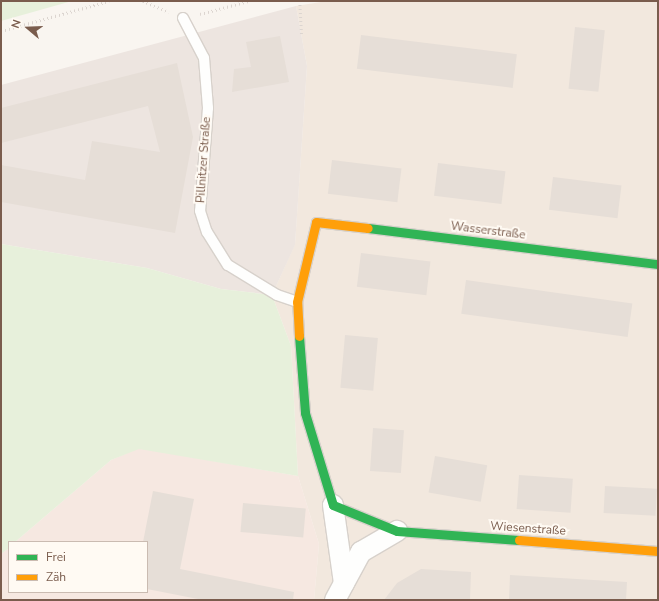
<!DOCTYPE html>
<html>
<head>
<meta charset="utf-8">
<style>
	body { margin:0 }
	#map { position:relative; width:659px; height:601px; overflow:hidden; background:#f9f5f0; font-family:"Nunito Sans",sans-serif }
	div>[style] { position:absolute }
	.residential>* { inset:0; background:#f2e8de }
	.commercial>* { inset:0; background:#f6e8e1 }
	.industrial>* { inset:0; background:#ede5e0 }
	.green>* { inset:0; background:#e7f0db }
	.building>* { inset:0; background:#e6ded7; transform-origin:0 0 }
	.path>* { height:2.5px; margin-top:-1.25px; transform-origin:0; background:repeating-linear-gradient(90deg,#dcd5d0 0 1px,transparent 0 4px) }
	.roads { filter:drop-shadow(1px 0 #d7d1cb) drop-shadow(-1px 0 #d7d1cb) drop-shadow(0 1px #d7d1cb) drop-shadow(0 -1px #d7d1cb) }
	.lane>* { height:10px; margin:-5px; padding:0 5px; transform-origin:5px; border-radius:5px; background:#fefefd }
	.street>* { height:20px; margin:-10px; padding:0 10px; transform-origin:10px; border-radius:10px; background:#fefefd }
	.fast>* { height:9px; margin:-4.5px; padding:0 4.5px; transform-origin:4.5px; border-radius:4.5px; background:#30b455 }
	.slow>* { height:9px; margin:-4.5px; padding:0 4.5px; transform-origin:4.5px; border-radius:4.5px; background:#ff9f0a }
	span { translate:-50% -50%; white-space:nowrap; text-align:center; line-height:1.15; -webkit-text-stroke:4px #fffaf3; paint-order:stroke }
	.street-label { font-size:12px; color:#7a5c4d }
	.frame { position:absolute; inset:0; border:2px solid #7a5c4d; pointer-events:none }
	.legend { position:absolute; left:8px; top:541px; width:140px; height:52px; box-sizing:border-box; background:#fffaf3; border:1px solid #cabbb1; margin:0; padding:5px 7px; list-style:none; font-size:12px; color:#7a5c4d }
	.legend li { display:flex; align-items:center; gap:8px; height:20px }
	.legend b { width:20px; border:1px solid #cabbb1 }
	.north { position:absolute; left:8px; top:8px; width:40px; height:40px; -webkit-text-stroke:3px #fffaf3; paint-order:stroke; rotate:289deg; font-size:11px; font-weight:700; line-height:16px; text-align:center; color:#7a5c4d }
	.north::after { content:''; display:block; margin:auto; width:14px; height:18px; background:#7a5c4d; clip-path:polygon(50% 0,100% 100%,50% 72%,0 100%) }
</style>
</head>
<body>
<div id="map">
	<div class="residential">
		<div style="clip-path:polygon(327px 1px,658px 1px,658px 600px,314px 600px,319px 544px,298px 476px,291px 346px,272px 295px,295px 244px,307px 66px,296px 6px)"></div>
	</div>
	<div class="commercial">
		<div style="clip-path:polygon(139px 448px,298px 476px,319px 544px,314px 600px,1px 600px,1px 554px,9px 548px,9px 592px,147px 592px,147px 542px,15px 542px,111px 460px)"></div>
	</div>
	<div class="industrial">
		<div style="clip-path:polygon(296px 6px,307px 66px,295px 245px,272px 295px,221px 289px,147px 268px,1px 244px,1px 85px)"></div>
	</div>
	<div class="green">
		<div style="clip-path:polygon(1px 1px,72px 1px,1px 21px)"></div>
		<div style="clip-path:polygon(1px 244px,147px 268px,221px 289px,272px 295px,291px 346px,298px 476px,139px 449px,111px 460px,15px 542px,9px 542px,9px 548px,1px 554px)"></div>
	</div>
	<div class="building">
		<div style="left:575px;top:27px;width:30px;height:62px;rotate:6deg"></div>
		<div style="left:361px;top:35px;width:157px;height:34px;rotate:7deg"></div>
		<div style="clip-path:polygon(280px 36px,289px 82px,232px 92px,234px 69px,251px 67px,246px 42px)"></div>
		<div style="clip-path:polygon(177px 63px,193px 137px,175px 233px,1px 202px,1px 165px,85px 180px,92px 141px,160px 152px,148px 106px,1px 143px,1px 108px)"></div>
		<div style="left:332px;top:160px;width:70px;height:34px;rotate:7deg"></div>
		<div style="left:438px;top:163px;width:68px;height:33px;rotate:7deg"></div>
		<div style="left:553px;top:177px;width:69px;height:33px;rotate:7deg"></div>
		<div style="left:361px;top:253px;width:70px;height:34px;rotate:7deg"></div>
		<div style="left:466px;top:280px;width:168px;height:34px;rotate:8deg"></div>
		<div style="left:345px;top:335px;width:33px;height:53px;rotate:5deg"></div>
		<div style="left:373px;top:428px;width:31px;height:43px;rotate:4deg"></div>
		<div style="left:435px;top:456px;width:53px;height:37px;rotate:10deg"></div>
		<div style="left:519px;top:475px;width:54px;height:34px;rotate:4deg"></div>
		<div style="left:605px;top:486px;width:52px;height:27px;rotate:3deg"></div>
		<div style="clip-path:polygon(153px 491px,194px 499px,180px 569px,294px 592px,293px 600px,203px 600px,147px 589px,147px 542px,143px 542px)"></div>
		<div style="left:243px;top:503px;width:63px;height:29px;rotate:5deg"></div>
		<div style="clip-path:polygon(421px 569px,471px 572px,470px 600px,384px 600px,397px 583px)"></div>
		<div style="clip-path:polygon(510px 575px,627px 582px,626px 600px,509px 600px)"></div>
	</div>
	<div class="path">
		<div style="left:143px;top:1px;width:28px;rotate:23deg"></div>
		<div style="left:300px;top:1px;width:35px;rotate:87deg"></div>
		<div style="left:200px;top:14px;width:51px;rotate:-14.9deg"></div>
		<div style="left:1px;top:31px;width:112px;rotate:-15.5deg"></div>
	</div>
	<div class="roads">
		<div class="lane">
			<div style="left:183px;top:18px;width:45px;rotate:62.3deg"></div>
			<div style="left:204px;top:58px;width:50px;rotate:85.4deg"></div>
			<div style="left:208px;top:108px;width:103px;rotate:94.4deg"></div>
			<div style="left:200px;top:211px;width:22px;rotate:72deg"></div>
			<div style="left:207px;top:232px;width:39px;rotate:58deg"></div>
			<div style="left:228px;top:265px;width:57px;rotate:31.5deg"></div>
			<div style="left:277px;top:295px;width:21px;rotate:19deg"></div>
		</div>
		<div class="street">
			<div style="left:333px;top:505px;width:79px;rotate:82deg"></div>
			<div style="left:335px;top:600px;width:55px;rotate:-61.6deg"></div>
			<div style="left:361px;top:552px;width:42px;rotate:-30.3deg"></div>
		</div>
		<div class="fast">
			<div style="left:368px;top:228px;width:292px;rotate:7.1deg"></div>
			<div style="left:299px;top:336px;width:77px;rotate:85.5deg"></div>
			<div style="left:305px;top:413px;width:96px;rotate:73.1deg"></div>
			<div style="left:333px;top:505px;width:69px;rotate:22.1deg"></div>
			<div style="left:397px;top:531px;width:122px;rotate:4.2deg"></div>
		</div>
		<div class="slow">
			<div style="left:299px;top:336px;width:34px;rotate:-93deg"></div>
			<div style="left:297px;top:302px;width:82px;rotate:-76.6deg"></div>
			<div style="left:316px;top:222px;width:52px;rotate:6.6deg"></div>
			<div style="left:519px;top:540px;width:139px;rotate:4.5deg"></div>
		</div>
	</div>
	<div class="street-label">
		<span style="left:204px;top:160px;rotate:-86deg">Pillnitzer Straße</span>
		<span style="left:488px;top:231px;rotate:7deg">Wasserstraße</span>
		<span style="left:528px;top:529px;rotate:4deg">Wiesenstraße</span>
	</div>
	<div class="frame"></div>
	<ul class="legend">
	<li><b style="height:5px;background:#30b455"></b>Frei</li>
	<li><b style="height:5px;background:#ff9f0a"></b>Zäh</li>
	</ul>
	<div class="north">N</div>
</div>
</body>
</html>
